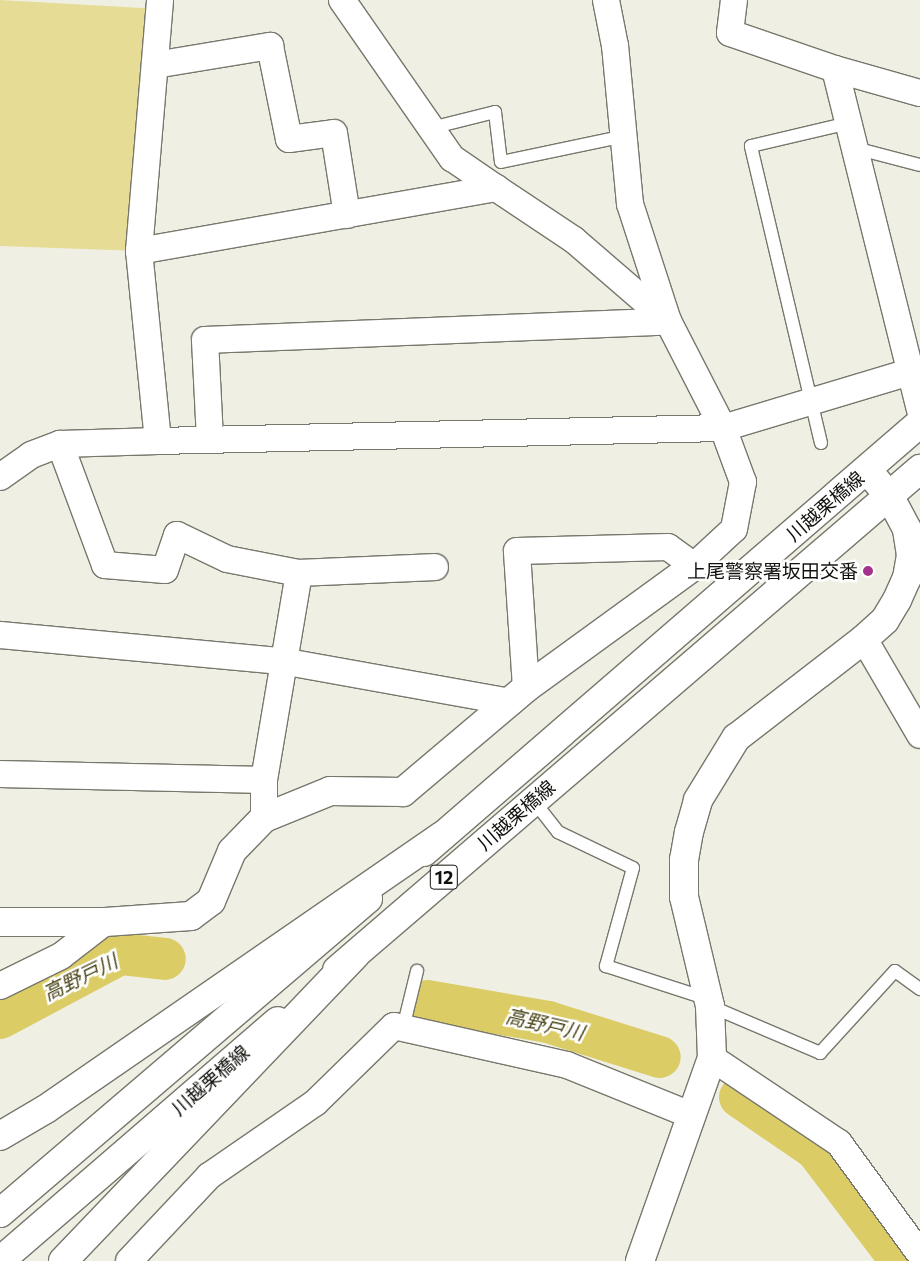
<!DOCTYPE html>
<html>
<head>
<meta charset="utf-8">
<style>
	body { margin:0 }
	#map { position:relative; width:920px; height:1261px; overflow:hidden; background:#f0efe4; font-family:Commissioner,"Noto Sans JP",sans-serif }
	div>[style] { position:absolute }
	.green>* { inset:0; background:#e6dc95 }
	.river>* { height:42px; margin:-21px; padding:0 21px; transform-origin:21px; border-radius:21px; background:#dbcc66 }
	.roads { filter:drop-shadow(1px 0 #78776d) drop-shadow(-1px 0 #78776d) drop-shadow(0 1px #78776d) drop-shadow(0 -1px #78776d) }
	.lane>* { height:12px; margin:-6px; padding:0 6px; transform-origin:6px; border-radius:6px; background:#fff }
	.street>* { height:26px; margin:-13px; padding:0 13px; transform-origin:13px; border-radius:13px; background:#fff }
	.secondary>* { height:28px; margin:-14px; padding:0 14px; transform-origin:14px; border-radius:14px; background:#fff }
	.primary>* { height:28px; margin:-14px; padding:0 14px; transform-origin:14px; border-radius:14px; background:#fff }
	.highway>* { height:28px; margin:-14px; padding:0 14px; transform-origin:14px; border-radius:14px; background:#fff }
	.dots>* { width:14px; height:14px; translate:-50% -50%; box-sizing:border-box; border:2px solid #fff; border-radius:50% }
	span { translate:-50% -50%; white-space:nowrap; text-align:center; line-height:1.15; -webkit-text-stroke:5px #fff; paint-order:stroke }
	.shield-label span { padding:1px 4px; background:#fff; border:1px solid; border-radius:4px; -webkit-text-stroke-width:0 }
	.shield-label { font-size:18px; color:#11110d; font-weight:700 }
	.street-label { font-size:19px; color:#11110d }
	.poi-label { font-size:19px; color:#11110d }
	.right { translate:-100% -50%; text-align:right }
	.water-label { font-size:20px; color:#4b451a; font-style:italic }
</style>
</head>
<body>
<div id="map">
	<div class="green">
		<div style="clip-path:polygon(0 0,160px 9px,139px 251px,0 246px)"></div>
	</div>
	<div class="river">
		<div style="left:427px;top:1001px;width:123px;rotate:9.8deg"></div>
		<div style="left:548px;top:1022px;width:117px;rotate:17.4deg"></div>
		<div style="left:0;top:1018px;width:136px;rotate:-28.1deg"></div>
		<div style="left:120px;top:954px;width:45px;rotate:6.3deg"></div>
		<div style="left:740px;top:1097px;width:92px;rotate:34.4deg"></div>
		<div style="left:816px;top:1149px;width:141px;rotate:52.8deg"></div>
	</div>
	<div class="roads">
		<div class="lane">
			<div style="left:431px;top:128px;width:66px;rotate:-14deg"></div>
			<div style="left:495px;top:112px;width:50px;rotate:83.2deg"></div>
			<div style="left:501px;top:162px;width:126px;rotate:-11.9deg"></div>
			<div style="left:855px;top:148px;width:67px;rotate:14.7deg"></div>
			<div style="left:821px;top:443px;width:305px;rotate:-103.3deg"></div>
			<div style="left:751px;top:146px;width:101px;rotate:-13.2deg"></div>
			<div style="left:533px;top:800px;width:41px;rotate:52deg"></div>
			<div style="left:558px;top:832px;width:83px;rotate:25.6deg"></div>
			<div style="left:633px;top:868px;width:102px;rotate:105.4deg"></div>
			<div style="left:606px;top:966px;width:107px;rotate:17.9deg"></div>
			<div style="left:710px;top:1006px;width:120px;rotate:23.1deg"></div>
			<div style="left:820px;top:1053px;width:111px;rotate:-47.6deg"></div>
			<div style="left:895px;top:971px;width:31px;rotate:36deg"></div>
			<div style="left:403px;top:1028px;width:59px;rotate:-76.2deg"></div>
		</div>
		<div class="street">
			<div style="left:342px;top:0;width:193px;rotate:55.2deg"></div>
			<div style="left:452px;top:158px;width:53px;rotate:34.3deg"></div>
			<div style="left:734px;top:0;width:33px;rotate:97deg"></div>
			<div style="left:730px;top:33px;width:111px;rotate:18.9deg"></div>
			<div style="left:835px;top:69px;width:352px;rotate:76deg"></div>
			<div style="left:155px;top:65px;width:117px;rotate:-9.4deg"></div>
			<div style="left:270px;top:46px;width:95px;rotate:78.5deg"></div>
			<div style="left:289px;top:139px;width:45px;rotate:-7.6deg"></div>
			<div style="left:334px;top:133px;width:83px;rotate:81deg"></div>
			<div style="left:835px;top:69px;width:88px;rotate:15.8deg"></div>
			<div style="left:139px;top:251px;width:363px;rotate:-10deg"></div>
			<div style="left:496px;top:188px;width:94px;rotate:33.7deg"></div>
			<div style="left:574px;top:240px;width:124px;rotate:40.8deg"></div>
			<div style="left:210px;top:439px;width:99px;rotate:-92.9deg"></div>
			<div style="left:205px;top:340px;width:463px;rotate:-2.3deg"></div>
			<div style="left:158px;top:441px;width:565px;rotate:-1.32deg"></div>
			<div style="left:723px;top:428px;width:195px;rotate:-16.7deg"></div>
			<div style="left:60px;top:444px;width:129px;rotate:69.6deg"></div>
			<div style="left:105px;top:565px;width:60px;rotate:4.8deg"></div>
			<div style="left:165px;top:570px;width:37px;rotate:-71deg"></div>
			<div style="left:177px;top:535px;width:55px;rotate:25.6deg"></div>
			<div style="left:227px;top:559px;width:73px;rotate:11deg"></div>
			<div style="left:299px;top:573px;width:210px;rotate:99.6deg"></div>
			<div style="left:264px;top:780px;width:38px;rotate:90deg"></div>
			<div style="left:0;top:477px;width:38px;rotate:-35deg"></div>
			<div style="left:31px;top:455px;width:31px;rotate:-21deg"></div>
			<div style="left:60px;top:444px;width:98px;rotate:-1.8deg"></div>
			<div style="left:158px;top:441px;width:191px;rotate:-95.7deg"></div>
			<div style="left:139px;top:251px;width:252px;rotate:-85.2deg"></div>
			<div style="left:299px;top:573px;width:136px;rotate:-2.5deg"></div>
			<div style="left:0;top:635px;width:283px;rotate:5.3deg"></div>
			<div style="left:282px;top:661px;width:232px;rotate:10.2deg"></div>
			<div style="left:864px;top:639px;width:111px;rotate:59.7deg"></div>
			<div style="left:526px;top:688px;width:137px;rotate:-93.8deg"></div>
			<div style="left:517px;top:551px;width:151px;rotate:-1.5deg"></div>
			<div style="left:668px;top:547px;width:32px;rotate:36deg"></div>
			<div style="left:694px;top:566px;width:54px;rotate:-42.8deg"></div>
			<div style="left:734px;top:529px;width:48px;rotate:-79.2deg"></div>
			<div style="left:743px;top:482px;width:58px;rotate:-110.3deg"></div>
			<div style="left:723px;top:428px;width:120px;rotate:-117.2deg"></div>
			<div style="left:668px;top:321px;width:123px;rotate:-108deg"></div>
			<div style="left:630px;top:204px;width:159px;rotate:-95.4deg"></div>
			<div style="left:615px;top:46px;width:47px;rotate:-101.1deg"></div>
			<div style="left:0;top:774px;width:264px;rotate:1.3deg"></div>
			<div style="left:0;top:986px;width:68px;rotate:-26.2deg"></div>
			<div style="left:61px;top:956px;width:56px;rotate:-37.7deg"></div>
			<div style="left:712px;top:1058px;width:153px;rotate:33.8deg"></div>
			<div style="left:839px;top:1143px;width:137px;rotate:53.9deg"></div>
			<div style="left:129px;top:1261px;width:117px;rotate:-46.7deg"></div>
			<div style="left:209px;top:1176px;width:129px;rotate:-34.6deg"></div>
			<div style="left:315px;top:1103px;width:110px;rotate:-44.3deg"></div>
			<div style="left:394px;top:1026px;width:177px;rotate:12.7deg"></div>
			<div style="left:567px;top:1065px;width:134px;rotate:22deg"></div>
		</div>
		<div class="secondary">
			<div style="left:0;top:922px;width:105px"></div>
			<div style="left:105px;top:922px;width:86px;rotate:-4deg"></div>
			<div style="left:191px;top:916px;width:25px;rotate:-37deg"></div>
			<div style="left:211px;top:901px;width:54px;rotate:-67.2deg"></div>
			<div style="left:232px;top:851px;width:46px;rotate:-45.9deg"></div>
			<div style="left:264px;top:818px;width:71px;rotate:-22.2deg"></div>
			<div style="left:330px;top:791px;width:73px;rotate:0.8deg"></div>
			<div style="left:403px;top:792px;width:161px;rotate:-40.2deg"></div>
			<div style="left:526px;top:688px;width:208px;rotate:-36deg"></div>
			<div style="left:640px;top:1261px;width:215px;rotate:-70.5deg"></div>
			<div style="left:712px;top:1058px;width:52px;rotate:-92.2deg"></div>
			<div style="left:710px;top:1006px;width:112px;rotate:-103.4deg"></div>
			<div style="left:684px;top:897px;width:37px;rotate:-90deg"></div>
			<div style="left:684px;top:860px;width:28px;rotate:-80deg"></div>
			<div style="left:689px;top:832px;width:33px;rotate:-74deg"></div>
			<div style="left:698px;top:800px;width:73px;rotate:-58.5deg"></div>
			<div style="left:736px;top:738px;width:162px;rotate:-37.7deg"></div>
			<div style="left:864px;top:639px;width:28px;rotate:-42deg"></div>
			<div style="left:885px;top:620px;width:23px;rotate:-59deg"></div>
			<div style="left:897px;top:600px;width:24px;rotate:-66deg"></div>
			<div style="left:907px;top:578px;width:23px;rotate:-80deg"></div>
			<div style="left:911px;top:555px;width:26px;rotate:-99deg"></div>
			<div style="left:907px;top:529px;width:36px;rotate:-118deg"></div>
			<div style="left:890px;top:497px;width:35px;rotate:-130deg"></div>
		</div>
		<div class="primary">
			<div style="left:424px;top:852px;width:656px;rotate:-40.86deg"></div>
			<div style="left:337px;top:970px;width:769px;rotate:-40.67deg"></div>
			<div style="left:0;top:1213px;width:484px;rotate:-40.5deg"></div>
			<div style="left:0;top:1261px;width:367px;rotate:-40.8deg"></div>
		</div>
		<div class="highway">
			<div style="left:0;top:1136px;width:53px;rotate:-30.4deg"></div>
			<div style="left:46px;top:1109px;width:481px;rotate:-34.6deg"></div>
			<div style="left:63px;top:1261px;width:423px;rotate:-46.3deg"></div>
		</div>
	</div>
	<div class="dots">
		<div style="left:868px;top:571px;background:#a4318c"></div>
	</div>
	<div class="shield-label">
		<span style="left:444px;top:877px">12</span>
	</div>
	<div class="street-label">
		<span style="left:825px;top:506px;rotate:-41deg">川越栗橋線</span>
		<span style="left:516px;top:815px;rotate:-41deg">川越栗橋線</span>
		<span style="left:210px;top:1080px;rotate:-41deg">川越栗橋線</span>
	</div>
	<div class="poi-label">
		<span class="right" style="left:858px;top:571px">上尾警察署坂田交番</span>
	</div>
	<div class="water-label">
		<span style="left:80px;top:977px;rotate:-26deg">高野戸川</span>
		<span style="left:545px;top:1024px;rotate:13deg">高野戸川</span>
	</div>
</div>
</body>
</html>
